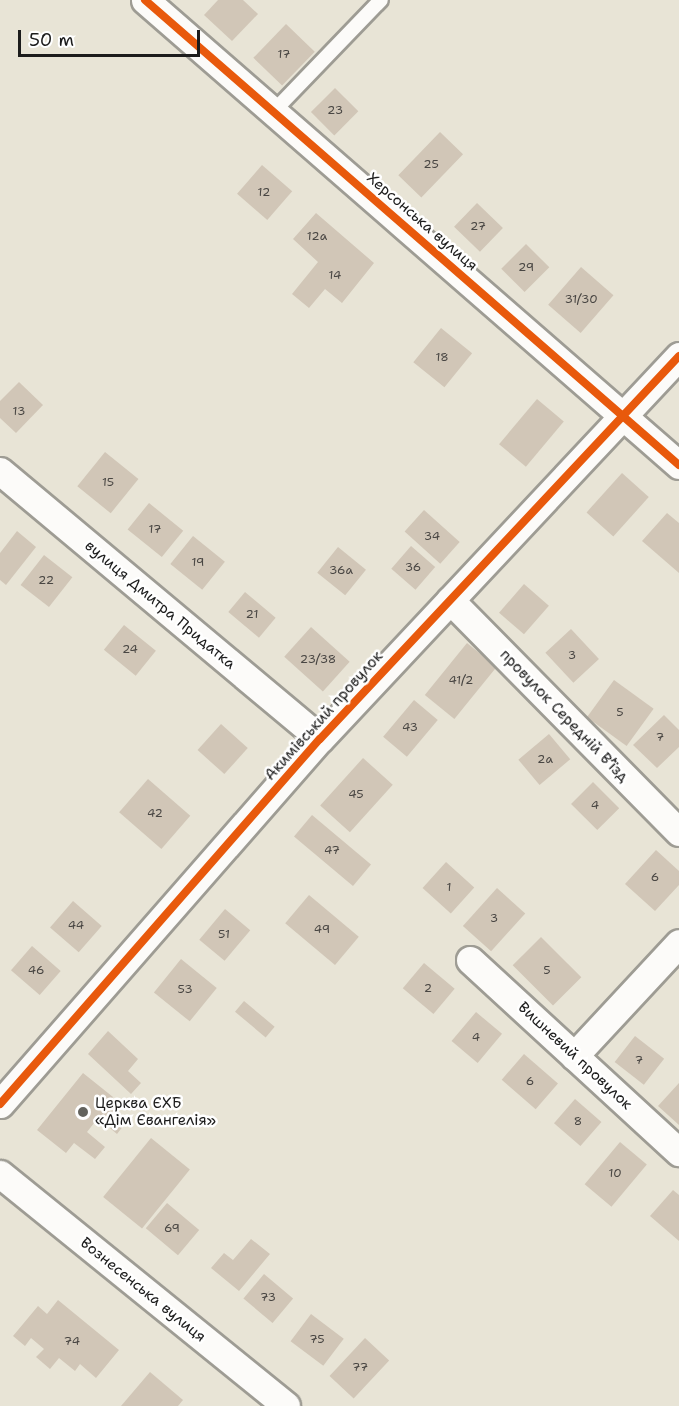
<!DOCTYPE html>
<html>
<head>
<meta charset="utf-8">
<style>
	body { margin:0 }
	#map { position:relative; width:679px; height:1406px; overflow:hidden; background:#e8e4d6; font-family:"Shantell Sans",sans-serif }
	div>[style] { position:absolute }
	.building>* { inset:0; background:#d1c6b7; transform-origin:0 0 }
	.roads { filter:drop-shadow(2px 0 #9e9c94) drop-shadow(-2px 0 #9e9c94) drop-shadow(0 2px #9e9c94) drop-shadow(0 -2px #9e9c94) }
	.service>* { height:14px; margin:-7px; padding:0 7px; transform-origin:7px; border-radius:7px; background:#fcfbf9 }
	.minor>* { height:27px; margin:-13.5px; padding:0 13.5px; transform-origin:13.5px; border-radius:13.5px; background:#fcfbf9 }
	.cycleway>* { height:8px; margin:-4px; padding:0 4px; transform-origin:4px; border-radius:4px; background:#e8590c }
	.dots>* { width:16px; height:16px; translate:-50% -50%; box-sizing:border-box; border:3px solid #fff; border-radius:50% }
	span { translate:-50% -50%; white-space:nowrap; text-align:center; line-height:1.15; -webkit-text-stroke:5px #fff; paint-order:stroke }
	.number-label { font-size:12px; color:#494643 }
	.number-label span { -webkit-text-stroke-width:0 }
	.street-label { font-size:15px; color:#1c1c1c }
	.poi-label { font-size:15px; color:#1c1c1c }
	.left { translate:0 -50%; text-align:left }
	.scale { position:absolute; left:18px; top:30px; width:182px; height:27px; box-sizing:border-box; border:3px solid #1c1c1c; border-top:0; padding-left:8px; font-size:18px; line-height:21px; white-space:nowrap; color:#1c1c1c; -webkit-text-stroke:4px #fff; paint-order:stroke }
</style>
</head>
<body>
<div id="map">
	<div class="building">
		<div style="clip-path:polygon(218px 0,243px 0,258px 14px,232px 41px,204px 15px)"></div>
		<div style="left:286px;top:24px;width:40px;height:47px;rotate:44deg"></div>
		<div style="left:335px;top:88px;width:33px;height:34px;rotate:45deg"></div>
		<div style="left:440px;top:132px;width:32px;height:60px;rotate:44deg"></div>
		<div style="left:262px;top:165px;width:40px;height:38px;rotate:41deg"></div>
		<div style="left:477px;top:203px;width:36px;height:33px;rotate:44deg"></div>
		<div style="clip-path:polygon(316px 213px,374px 263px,342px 303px,325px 289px,309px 308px,292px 294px,318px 262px,293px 239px)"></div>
		<div style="left:526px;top:244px;width:33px;height:35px;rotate:45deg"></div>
		<div style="left:581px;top:267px;width:43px;height:50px;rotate:41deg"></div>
		<div style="left:441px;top:328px;width:40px;height:44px;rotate:39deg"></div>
		<div style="clip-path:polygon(19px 382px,43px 405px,16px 433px,0 418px,0 401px)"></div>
		<div style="left:537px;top:399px;width:35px;height:59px;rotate:40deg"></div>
		<div style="left:105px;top:452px;width:43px;height:44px;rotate:39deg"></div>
		<div style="left:622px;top:473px;width:36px;height:53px;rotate:42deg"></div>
		<div style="left:149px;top:503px;width:44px;height:34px;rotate:39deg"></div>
		<div style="left:424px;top:510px;width:48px;height:29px;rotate:42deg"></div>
		<div style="clip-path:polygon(667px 513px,679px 523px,679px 573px,642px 541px)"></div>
		<div style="clip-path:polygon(17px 531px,36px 547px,6px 585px,0 580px,0 553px)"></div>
		<div style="left:193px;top:536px;width:41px;height:36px;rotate:39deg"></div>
		<div style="left:411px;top:546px;width:32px;height:30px;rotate:41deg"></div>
		<div style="left:338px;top:547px;width:36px;height:33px;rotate:39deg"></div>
		<div style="left:44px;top:555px;width:36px;height:38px;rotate:38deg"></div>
		<div style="left:524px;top:584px;width:33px;height:38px;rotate:41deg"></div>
		<div style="left:245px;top:592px;width:40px;height:26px;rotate:40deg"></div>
		<div style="left:124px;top:625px;width:41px;height:32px;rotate:39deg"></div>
		<div style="left:311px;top:627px;width:52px;height:40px;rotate:42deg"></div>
		<div style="left:571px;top:629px;width:41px;height:35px;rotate:47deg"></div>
		<div style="left:467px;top:643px;width:38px;height:67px;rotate:39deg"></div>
		<div style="left:614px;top:680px;width:49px;height:46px;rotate:36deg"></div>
		<div style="left:414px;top:700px;width:31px;height:48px;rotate:40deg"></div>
		<div style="clip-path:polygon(664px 715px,679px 730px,679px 747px,657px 768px,633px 745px)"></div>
		<div style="left:221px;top:724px;width:36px;height:35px;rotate:42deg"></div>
		<div style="left:549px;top:734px;width:33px;height:40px;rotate:50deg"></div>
		<div style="left:363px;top:758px;width:40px;height:64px;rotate:42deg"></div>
		<div style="left:148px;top:779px;width:56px;height:44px;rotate:41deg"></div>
		<div style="left:593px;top:782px;width:37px;height:31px;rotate:45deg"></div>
		<div style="left:312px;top:815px;width:77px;height:28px;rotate:40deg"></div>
		<div style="clip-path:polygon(656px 850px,679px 871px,679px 885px,655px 911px,625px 884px)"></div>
		<div style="left:446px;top:862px;width:38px;height:35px;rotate:42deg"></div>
		<div style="left:497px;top:888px;width:38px;height:51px;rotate:42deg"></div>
		<div style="left:309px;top:895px;width:65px;height:37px;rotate:40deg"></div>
		<div style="left:73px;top:901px;width:38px;height:35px;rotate:41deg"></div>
		<div style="left:225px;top:909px;width:33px;height:40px;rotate:40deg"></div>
		<div style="left:541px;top:937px;width:57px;height:40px;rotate:45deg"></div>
		<div style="left:32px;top:946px;width:38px;height:32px;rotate:41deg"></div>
		<div style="left:181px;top:959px;width:46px;height:43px;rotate:39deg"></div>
		<div style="left:424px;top:963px;width:40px;height:33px;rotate:40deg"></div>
		<div style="left:244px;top:1001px;width:40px;height:14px;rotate:40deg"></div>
		<div style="left:476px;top:1012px;width:34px;height:38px;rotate:40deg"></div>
		<div style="clip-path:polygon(108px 1031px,138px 1059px,128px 1071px,141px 1083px,131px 1094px,88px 1054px)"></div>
		<div style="left:635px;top:1036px;width:37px;height:33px;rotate:38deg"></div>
		<div style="left:524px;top:1054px;width:45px;height:34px;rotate:41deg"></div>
		<div style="clip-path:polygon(83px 1073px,113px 1097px,107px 1105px,127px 1121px,117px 1134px,98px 1118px,87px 1132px,105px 1147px,95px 1159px,74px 1143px,66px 1153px,37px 1130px)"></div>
		<div style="clip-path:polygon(679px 1083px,679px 1125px,658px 1106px)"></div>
		<div style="left:575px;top:1099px;width:35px;height:32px;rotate:41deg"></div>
		<div style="left:151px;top:1138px;width:50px;height:76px;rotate:39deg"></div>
		<div style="left:620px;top:1142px;width:35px;height:55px;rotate:40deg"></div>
		<div style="clip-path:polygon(673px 1190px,679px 1195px,679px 1241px,650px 1216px)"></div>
		<div style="left:167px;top:1203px;width:42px;height:33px;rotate:40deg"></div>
		<div style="clip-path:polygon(251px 1239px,270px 1254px,239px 1291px,211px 1268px,224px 1253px,233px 1260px)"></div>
		<div style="left:264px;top:1274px;width:38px;height:32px;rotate:40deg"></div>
		<div style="clip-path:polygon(58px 1300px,119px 1350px,96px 1378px,80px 1364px,75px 1371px,59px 1358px,50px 1369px,36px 1357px,44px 1349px,31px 1338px,25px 1346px,13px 1336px,38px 1306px,47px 1314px)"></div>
		<div style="left:311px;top:1314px;width:41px;height:34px;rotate:37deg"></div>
		<div style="left:365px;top:1338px;width:33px;height:52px;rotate:43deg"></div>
		<div style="clip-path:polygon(150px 1372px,183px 1400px,178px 1406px,121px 1406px)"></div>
	</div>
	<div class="roads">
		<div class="service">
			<div style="left:274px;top:111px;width:154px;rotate:-46.1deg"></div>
		</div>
		<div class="minor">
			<div style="left:145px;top:0;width:708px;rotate:41.05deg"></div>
			<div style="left:0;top:471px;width:417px;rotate:39.9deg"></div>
			<div style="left:450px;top:600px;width:326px;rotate:45.4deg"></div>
			<div style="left:470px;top:960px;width:284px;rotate:42.6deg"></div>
			<div style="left:574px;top:1056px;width:154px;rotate:-47.1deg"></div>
			<div style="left:0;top:1104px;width:485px;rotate:-48.8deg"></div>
			<div style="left:320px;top:739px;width:525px;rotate:-46.85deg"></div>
			<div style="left:0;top:1174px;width:368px;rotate:39deg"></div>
		</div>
	</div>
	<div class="cycleway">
		<div style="left:145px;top:0;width:708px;rotate:41.05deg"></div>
		<div style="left:0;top:1104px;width:485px;rotate:-48.8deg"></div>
		<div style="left:320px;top:739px;width:525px;rotate:-46.85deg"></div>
	</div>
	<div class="dots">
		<div style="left:83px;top:1112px;background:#63625d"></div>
	</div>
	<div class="number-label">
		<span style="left:284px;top:55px">17</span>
		<span style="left:335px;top:111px">23</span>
		<span style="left:431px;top:165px">25</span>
		<span style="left:264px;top:193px">12</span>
		<span style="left:478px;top:227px">27</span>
		<span style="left:317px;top:237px">12а</span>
		<span style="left:526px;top:268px">29</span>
		<span style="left:335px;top:276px">14</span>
		<span style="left:581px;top:300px">31/30</span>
		<span style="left:442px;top:358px">18</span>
		<span style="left:19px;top:412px">13</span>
		<span style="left:108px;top:483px">15</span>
		<span style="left:155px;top:530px">17</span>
		<span style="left:432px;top:537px">34</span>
		<span style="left:198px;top:563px">19</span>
		<span style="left:413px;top:568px">36</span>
		<span style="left:341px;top:571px">36а</span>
		<span style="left:46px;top:581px">22</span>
		<span style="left:252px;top:615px">21</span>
		<span style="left:130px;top:650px">24</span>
		<span style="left:572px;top:656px">3</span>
		<span style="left:318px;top:660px">23/38</span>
		<span style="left:461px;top:681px">41/2</span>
		<span style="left:620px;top:713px">5</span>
		<span style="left:410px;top:728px">43</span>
		<span style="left:660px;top:738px">7</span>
		<span style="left:545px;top:760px">2а</span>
		<span style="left:356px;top:795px">45</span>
		<span style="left:595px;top:806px">4</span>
		<span style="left:155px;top:814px">42</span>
		<span style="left:332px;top:851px">47</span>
		<span style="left:655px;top:878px">6</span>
		<span style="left:449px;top:888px">1</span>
		<span style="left:494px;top:919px">3</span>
		<span style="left:76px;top:926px">44</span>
		<span style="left:322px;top:930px">49</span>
		<span style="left:224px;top:935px">51</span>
		<span style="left:36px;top:971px">46</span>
		<span style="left:547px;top:971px">5</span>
		<span style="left:428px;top:989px">2</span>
		<span style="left:185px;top:990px">53</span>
		<span style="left:476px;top:1038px">4</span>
		<span style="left:639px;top:1061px">7</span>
		<span style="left:530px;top:1082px">6</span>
		<span style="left:578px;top:1122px">8</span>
		<span style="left:615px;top:1174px">10</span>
		<span style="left:172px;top:1229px">69</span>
		<span style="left:268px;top:1298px">73</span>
		<span style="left:317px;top:1340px">75</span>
		<span style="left:72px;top:1342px">74</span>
		<span style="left:360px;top:1368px">77</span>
	</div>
	<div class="street-label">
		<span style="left:422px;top:222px;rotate:41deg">Херсонська вулиця</span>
		<span style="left:160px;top:605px;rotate:40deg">вулиця Дмитра Придатка</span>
		<span style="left:324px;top:716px;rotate:-48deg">Акимівський провулок</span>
		<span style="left:564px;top:716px;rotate:46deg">провулок Середній Вʼїзд</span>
		<span style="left:575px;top:1056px;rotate:43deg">Вишневий провулок</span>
		<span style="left:143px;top:1290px;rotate:39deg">Вознесенська вулиця</span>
	</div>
	<div class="poi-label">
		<span class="left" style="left:95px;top:1112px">Церква ЄХБ<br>«Дім Євангелія»</span>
	</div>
	<div class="scale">50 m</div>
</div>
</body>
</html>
